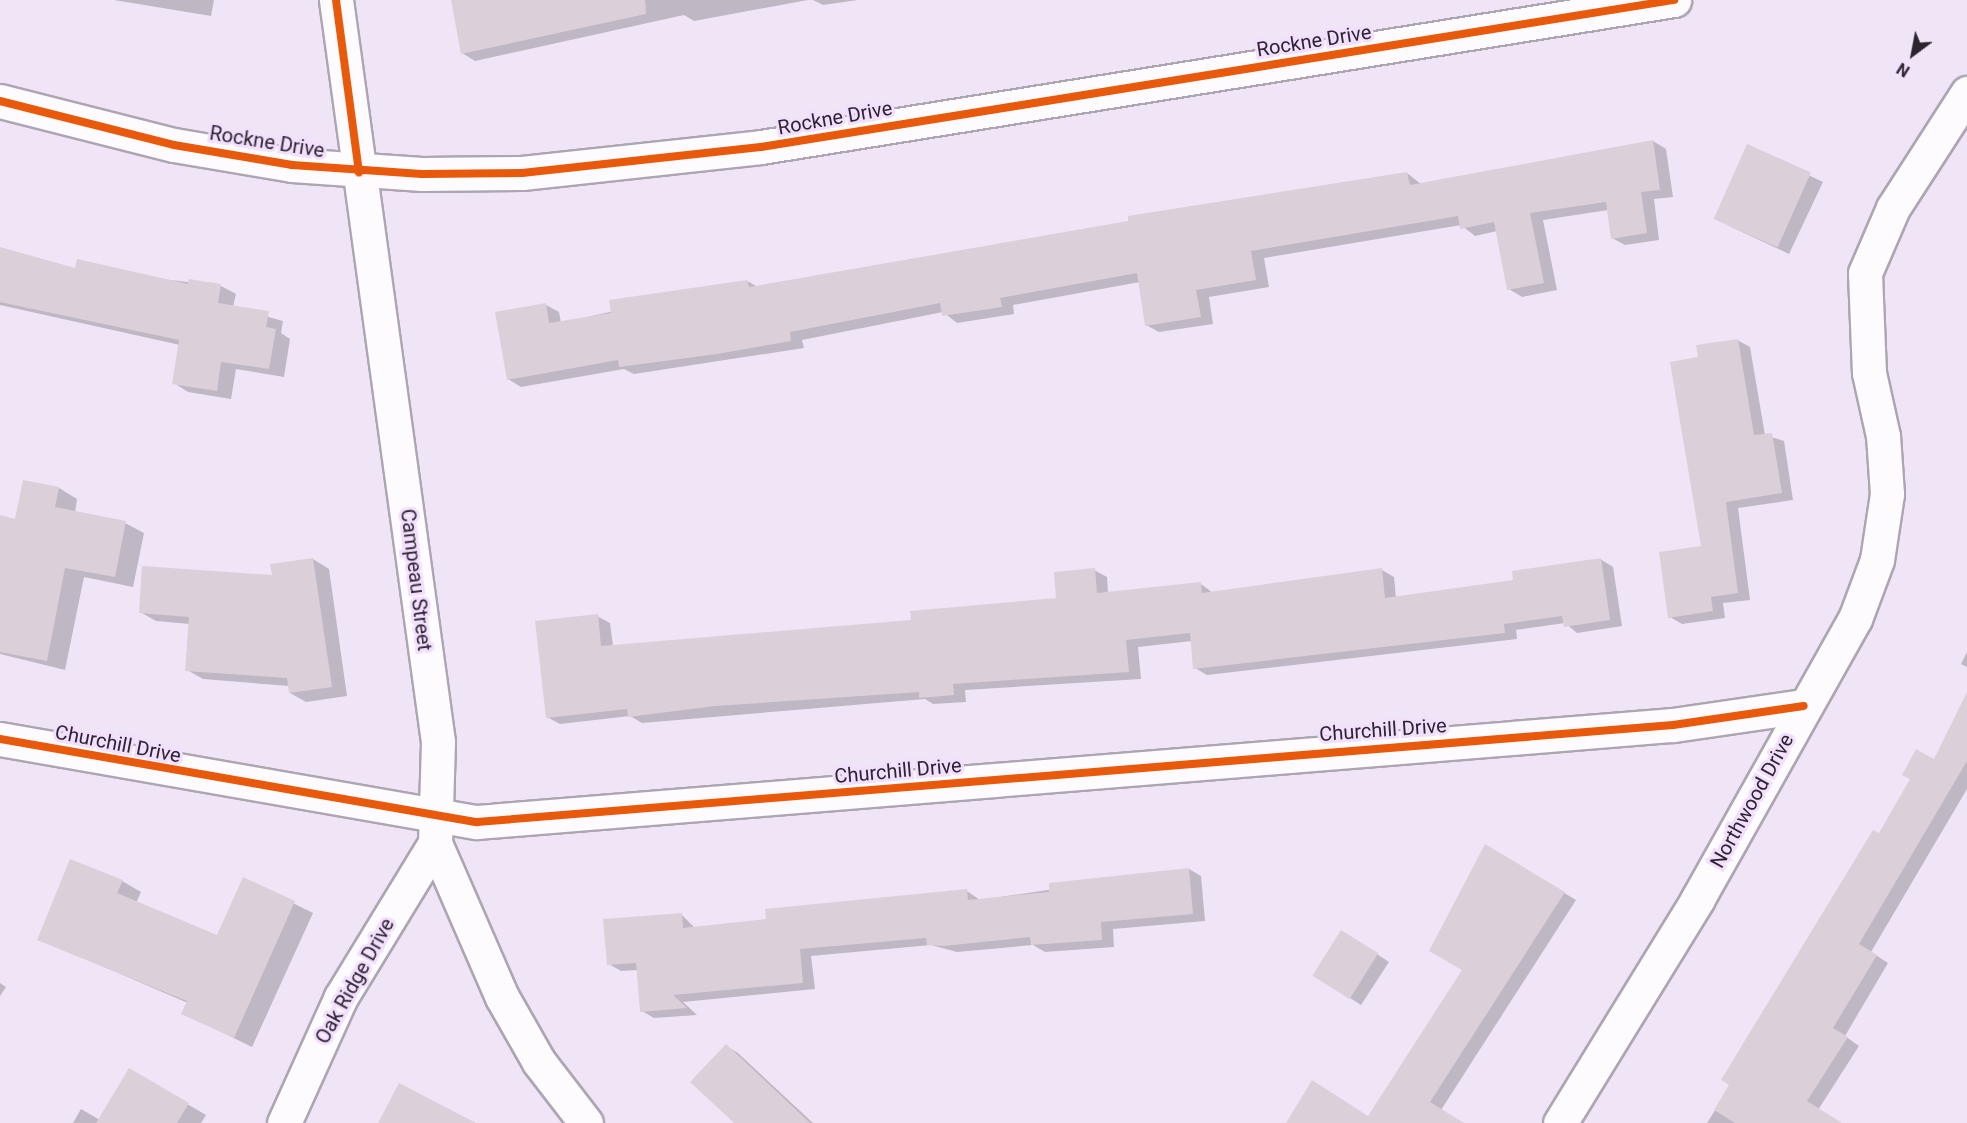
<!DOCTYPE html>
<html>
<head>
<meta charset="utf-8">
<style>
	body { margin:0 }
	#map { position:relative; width:1967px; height:1123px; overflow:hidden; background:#f0e5f6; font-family:Roboto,sans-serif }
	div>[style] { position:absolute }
	.shadow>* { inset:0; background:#0003 }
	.building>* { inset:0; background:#dbcfd9; transform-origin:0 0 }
	.roads { filter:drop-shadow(2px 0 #ada5b1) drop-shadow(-2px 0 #ada5b1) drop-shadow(0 2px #ada5b1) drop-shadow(0 -2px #ada5b1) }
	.minor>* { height:33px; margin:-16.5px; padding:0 16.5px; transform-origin:16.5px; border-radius:16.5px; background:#fdfbfe }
	.cycleway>* { height:8px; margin:-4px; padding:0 4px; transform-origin:4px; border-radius:4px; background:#e8590c }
	span { translate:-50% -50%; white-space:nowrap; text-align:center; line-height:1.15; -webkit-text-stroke:6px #f2defd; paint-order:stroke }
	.street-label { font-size:20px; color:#2c2430 }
	.north { position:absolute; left:1883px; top:24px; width:60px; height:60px; -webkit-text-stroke:4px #f2defd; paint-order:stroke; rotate:212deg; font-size:16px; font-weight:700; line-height:24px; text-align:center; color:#2c2430 }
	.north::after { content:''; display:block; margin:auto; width:21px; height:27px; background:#2c2430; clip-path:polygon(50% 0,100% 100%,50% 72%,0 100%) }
</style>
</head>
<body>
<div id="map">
	<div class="shadow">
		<div style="clip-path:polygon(114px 0,214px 0,211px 16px)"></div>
		<div style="clip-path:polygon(452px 0,808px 0,694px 21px,684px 15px,475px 61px,462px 53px)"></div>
		<div style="clip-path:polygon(813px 0,858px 0,823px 5px)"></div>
		<div style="clip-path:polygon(1653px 141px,1666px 149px,1673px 197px,1654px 199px,1659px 240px,1625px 245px,1612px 238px,1608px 210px,1543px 220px,1557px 290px,1522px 297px,1509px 289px,1497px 231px,1475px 236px,1461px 225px,1264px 258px,1269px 287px,1209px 297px,1213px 324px,1159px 332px,1146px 325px,1140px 282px,1013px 305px,1014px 314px,957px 323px,943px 312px,802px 340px,804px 348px,634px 374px,624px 369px,521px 387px,508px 379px,546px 305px,559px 312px,561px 323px,747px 281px,758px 287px,1407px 173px,1421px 184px)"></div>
		<div style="clip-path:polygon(1748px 146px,1823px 182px,1789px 254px,1727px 225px)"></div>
		<div style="clip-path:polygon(0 249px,77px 269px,221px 286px,236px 294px,233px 307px,283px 321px,281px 333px,290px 339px,284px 377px,236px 369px,231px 399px,188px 392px,174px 383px,180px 345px,0 305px)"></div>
		<div style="clip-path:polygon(1737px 340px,1750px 347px,1765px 435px,1784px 441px,1793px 500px,1738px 508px,1750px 600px,1723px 603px,1725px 618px,1682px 624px,1670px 617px,1703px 548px,1700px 358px)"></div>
		<div style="clip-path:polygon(59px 488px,77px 499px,75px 513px,125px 523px,144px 533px,133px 587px,84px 577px,65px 670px,0 654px,0 517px,17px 520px)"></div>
		<div style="clip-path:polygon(313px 559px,329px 569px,347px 696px,306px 702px,290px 693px,289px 686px,203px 679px,187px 670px,190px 624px,156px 621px,140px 612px,273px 576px)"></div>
		<div style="clip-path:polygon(1600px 559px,1613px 567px,1622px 626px,1577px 633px,1565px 623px,1516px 630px,1517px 639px,1207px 675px,1195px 668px,1192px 641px,1138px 647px,1141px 679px,965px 690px,966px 702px,933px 704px,925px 699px,642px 723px,630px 716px,560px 724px,547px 717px,597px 616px,610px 623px,613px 646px,912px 621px,1057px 599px,1094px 570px,1107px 577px,1108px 593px,1201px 584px,1213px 593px,1382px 570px,1394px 577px,1396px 598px,1515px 582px)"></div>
		<div style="clip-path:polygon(1967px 652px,1967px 667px,1961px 664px)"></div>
		<div style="clip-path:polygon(1967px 696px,1967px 789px,1871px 952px,1888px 963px,1845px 1036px,1859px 1046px,1818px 1110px,1824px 1123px,1707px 1123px,1731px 1085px,1723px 1080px,1746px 1039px,1879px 835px,1935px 761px)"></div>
		<div style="clip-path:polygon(1486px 846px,1576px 900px,1441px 1110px,1439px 1123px,1288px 1123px,1369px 1118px,1464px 970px)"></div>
		<div style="clip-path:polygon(1189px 869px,1201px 876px,1205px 921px,1113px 929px,1114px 947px,1045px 952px,1033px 945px,957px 952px,931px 945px,811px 956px,815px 989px,683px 1002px,697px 1015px,654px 1018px,642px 1011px,638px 970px,621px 971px,609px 964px,682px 915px,695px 928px,767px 920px,767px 910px,967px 891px,980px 900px)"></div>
		<div style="clip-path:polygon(244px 879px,313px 913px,252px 1047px,183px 1013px,188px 1003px,39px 939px,122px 881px,141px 892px,136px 903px,218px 937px)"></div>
		<div style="clip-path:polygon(1354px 939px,1389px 962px,1361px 1005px,1314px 975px)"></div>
		<div style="clip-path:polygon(0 983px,6px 987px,0 996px)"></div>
		<div style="clip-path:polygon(726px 1046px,738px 1053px,813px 1123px,736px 1123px)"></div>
		<div style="clip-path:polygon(129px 1070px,206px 1115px,201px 1123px,73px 1123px,81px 1109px,100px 1120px)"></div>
	</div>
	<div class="building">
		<div style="clip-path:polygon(451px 0,645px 0,646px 14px,461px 54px)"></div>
		<div style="clip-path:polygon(1653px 140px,1660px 190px,1641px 192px,1647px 233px,1611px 239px,1606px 202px,1530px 213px,1544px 283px,1507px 290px,1494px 222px,1460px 229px,1458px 216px,1251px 251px,1256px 280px,1196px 290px,1201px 317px,1145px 326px,1137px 273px,1000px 298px,1002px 307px,942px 316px,940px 303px,790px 332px,791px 341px,717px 354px,619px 367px,618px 360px,507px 380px,495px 312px,546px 303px,549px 323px,611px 313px,609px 300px,747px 280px,749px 287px,1128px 221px,1128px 216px,1407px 172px,1410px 185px)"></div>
		<div style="left:1747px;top:144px;width:70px;height:82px;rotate:24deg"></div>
		<div style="clip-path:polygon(0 247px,75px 268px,77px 259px,188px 284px,189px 279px,221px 284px,218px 303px,269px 311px,266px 327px,276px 329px,269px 369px,221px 362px,217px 391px,172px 384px,179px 340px,0 302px)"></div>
		<div style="clip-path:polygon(1738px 339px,1754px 435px,1772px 433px,1782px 493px,1726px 502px,1738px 593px,1711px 597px,1713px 611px,1668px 618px,1659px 552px,1701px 546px,1670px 362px,1698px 357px,1696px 345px)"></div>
		<div style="clip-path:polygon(23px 480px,59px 487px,55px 507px,126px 521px,115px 577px,65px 568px,47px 661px,0 652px,0 515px,15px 519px)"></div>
		<div style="clip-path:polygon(313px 558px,332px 687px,289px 693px,287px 678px,185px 671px,189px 617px,139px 613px,142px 566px,272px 575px,270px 564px)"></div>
		<div style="clip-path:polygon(1601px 558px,1610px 620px,1564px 627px,1562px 616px,1504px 624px,1505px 633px,1193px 669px,1190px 633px,1126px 640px,1129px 672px,953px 684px,954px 695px,919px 698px,919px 692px,715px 706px,628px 717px,627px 709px,546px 718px,535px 621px,598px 614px,601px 646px,911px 620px,910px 611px,1056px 598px,1054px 572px,1095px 568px,1097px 593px,1201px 582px,1202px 593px,1382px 568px,1385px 598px,1513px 580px,1512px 571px)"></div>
		<div style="clip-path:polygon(1967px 692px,1967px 761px,1859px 944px,1877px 955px,1833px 1028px,1848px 1037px,1807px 1101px,1842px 1123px,1735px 1123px,1714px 1110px,1729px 1085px,1721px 1080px,1873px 830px,1879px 833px,1910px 779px,1902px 775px,1916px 749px,1934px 759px)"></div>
		<div style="clip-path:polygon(1485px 844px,1565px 892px,1430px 1102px,1464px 1123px,1286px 1123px,1312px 1080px,1368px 1116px,1462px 970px,1429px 951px)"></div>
		<div style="clip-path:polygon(70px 859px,123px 880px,117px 893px,217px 935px,243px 877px,295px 901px,234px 1038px,181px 1014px,187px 1001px,37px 940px)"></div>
		<div style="clip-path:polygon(1189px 868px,1193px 914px,1101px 922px,1102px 940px,1031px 945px,1030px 937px,944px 946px,927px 945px,926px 938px,800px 949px,803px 983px,673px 995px,687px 1008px,640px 1012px,636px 963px,607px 965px,603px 919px,682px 913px,683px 928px,766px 919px,765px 909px,967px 889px,968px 900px,1049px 892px,1049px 883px)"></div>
		<div style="left:1341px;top:930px;width:44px;height:54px;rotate:32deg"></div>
		<div style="clip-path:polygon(726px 1044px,810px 1123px,734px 1123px,690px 1082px)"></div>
		<div style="clip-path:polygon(129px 1068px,189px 1103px,177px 1123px,96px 1123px)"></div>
		<div style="clip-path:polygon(399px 1083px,476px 1123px,378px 1123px)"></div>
	</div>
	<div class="roads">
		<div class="minor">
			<div style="left:336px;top:0;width:749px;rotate:82.17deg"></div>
			<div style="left:438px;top:742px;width:101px;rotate:91.7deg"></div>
			<div style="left:435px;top:843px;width:168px;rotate:66.5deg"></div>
			<div style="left:502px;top:997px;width:75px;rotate:60.4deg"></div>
			<div style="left:539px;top:1062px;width:77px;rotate:52.4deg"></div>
			<div style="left:0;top:101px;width:179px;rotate:14.2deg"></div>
			<div style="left:174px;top:145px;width:120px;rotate:9.6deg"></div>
			<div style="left:292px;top:165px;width:130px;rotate:4deg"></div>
			<div style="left:422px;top:174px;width:100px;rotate:-0.6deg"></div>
			<div style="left:522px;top:173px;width:240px;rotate:-6.2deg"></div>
			<div style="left:761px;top:147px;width:925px;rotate:-9.15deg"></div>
			<div style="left:0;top:739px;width:484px;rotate:9.9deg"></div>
			<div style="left:477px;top:822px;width:1200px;rotate:-4.64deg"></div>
			<div style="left:1673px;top:725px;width:132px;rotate:-8.3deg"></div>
			<div style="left:284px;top:1123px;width:138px;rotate:-65.7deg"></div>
			<div style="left:341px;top:997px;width:180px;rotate:-58.6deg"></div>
			<div style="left:1560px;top:1123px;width:262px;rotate:-58.4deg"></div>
			<div style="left:1697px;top:900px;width:322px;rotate:-60.7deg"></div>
			<div style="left:1855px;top:619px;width:63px;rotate:-69.6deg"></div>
			<div style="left:1877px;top:560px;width:67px;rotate:-81.4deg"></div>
			<div style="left:1887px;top:494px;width:58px;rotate:-93.9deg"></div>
			<div style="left:1883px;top:436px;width:65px;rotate:-102.5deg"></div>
			<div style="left:1869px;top:373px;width:100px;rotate:-92.3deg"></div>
			<div style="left:1865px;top:273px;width:71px;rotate:-66.7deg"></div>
			<div style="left:1893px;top:208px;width:137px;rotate:-57.2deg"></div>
		</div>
	</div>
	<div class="cycleway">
		<div style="left:336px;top:0;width:174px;rotate:82.4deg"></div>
		<div style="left:0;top:101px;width:179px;rotate:14.2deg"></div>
		<div style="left:174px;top:145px;width:120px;rotate:9.6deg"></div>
		<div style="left:292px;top:165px;width:130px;rotate:4deg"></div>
		<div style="left:422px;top:174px;width:100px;rotate:-0.6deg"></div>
		<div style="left:522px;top:173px;width:240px;rotate:-6.2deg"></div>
		<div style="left:761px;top:147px;width:925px;rotate:-9.15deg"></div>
		<div style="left:0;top:739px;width:484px;rotate:9.9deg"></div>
		<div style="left:477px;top:822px;width:1200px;rotate:-4.64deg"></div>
		<div style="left:1673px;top:725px;width:132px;rotate:-8.3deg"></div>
	</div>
	<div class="street-label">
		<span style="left:1314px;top:41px;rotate:-9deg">Rockne Drive</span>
		<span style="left:835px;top:118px;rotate:-10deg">Rockne Drive</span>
		<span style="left:267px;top:142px;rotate:9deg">Rockne Drive</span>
		<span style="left:416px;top:580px;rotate:83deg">Campeau Street</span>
		<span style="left:1383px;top:730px;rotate:-4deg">Churchill Drive</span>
		<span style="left:118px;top:744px;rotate:11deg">Churchill Drive</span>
		<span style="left:898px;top:771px;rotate:-5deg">Churchill Drive</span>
		<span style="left:1752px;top:801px;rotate:-61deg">Northwood Drive</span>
		<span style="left:355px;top:981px;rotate:-61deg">Oak Ridge Drive</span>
	</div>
	<div class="north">N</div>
</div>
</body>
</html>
